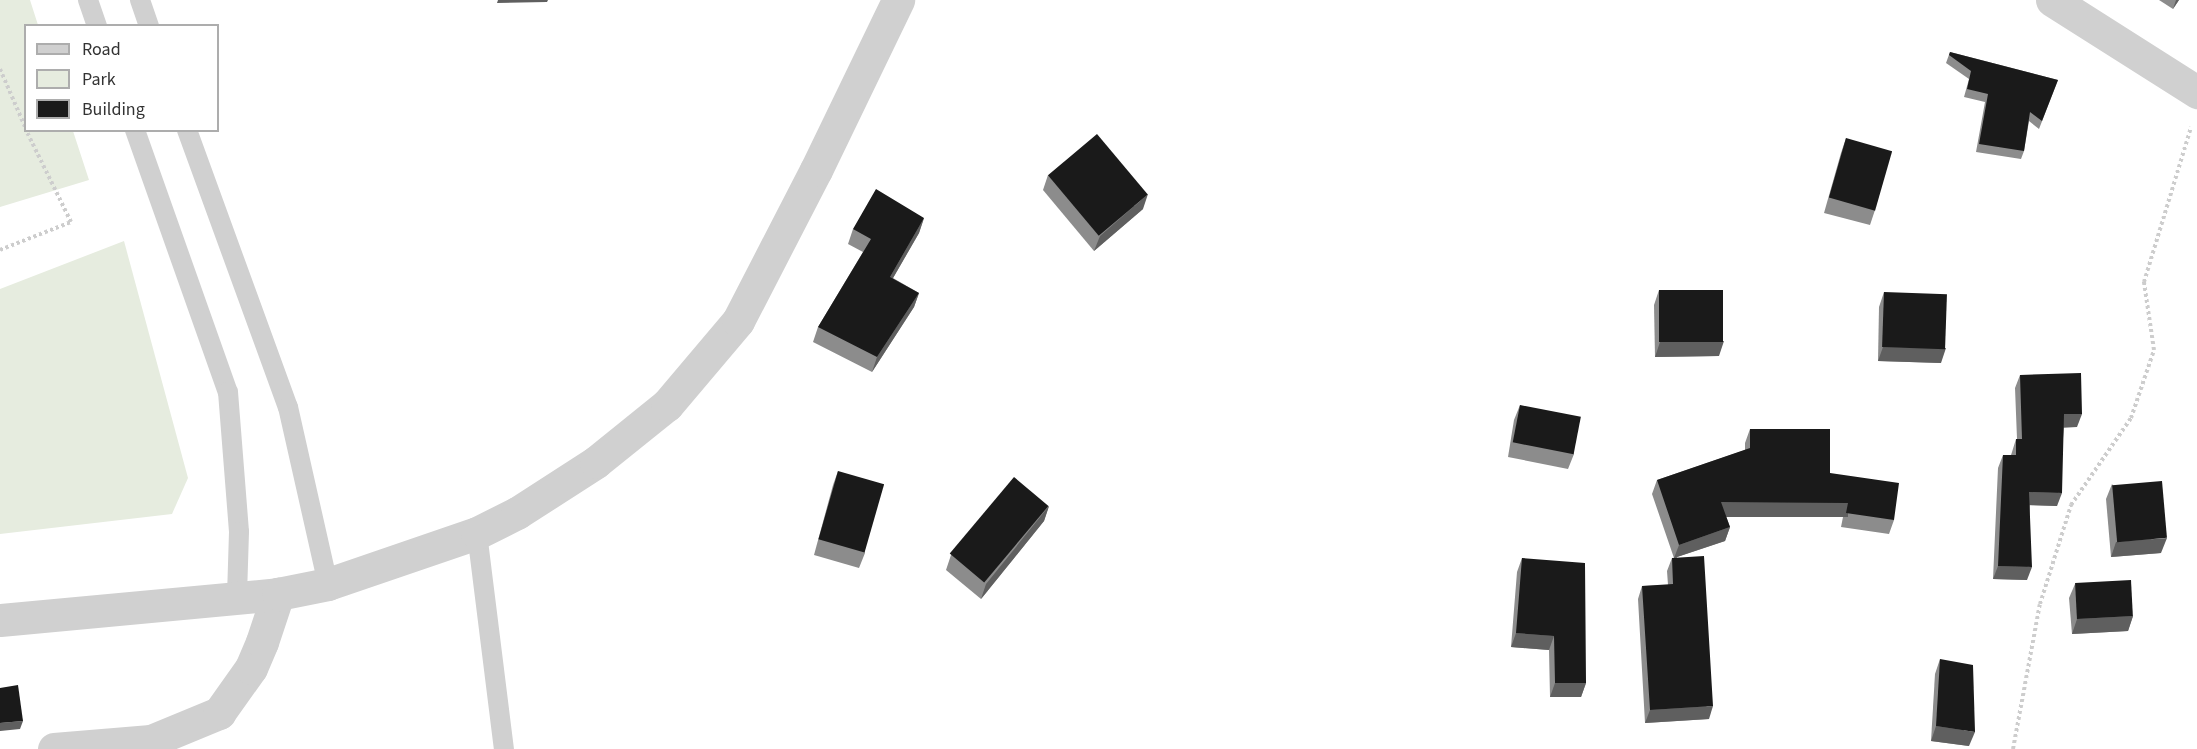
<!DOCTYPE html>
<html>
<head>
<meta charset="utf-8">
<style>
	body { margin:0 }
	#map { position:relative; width:2197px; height:749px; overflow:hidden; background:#fff; font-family:"Source Sans 3",sans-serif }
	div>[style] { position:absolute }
	.green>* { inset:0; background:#e6ecdf }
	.path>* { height:4px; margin-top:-2px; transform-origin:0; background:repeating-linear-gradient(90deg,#cdcdcd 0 3px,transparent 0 6px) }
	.service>* { height:20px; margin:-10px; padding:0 10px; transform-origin:10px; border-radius:10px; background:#d0d0d0 }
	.minor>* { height:33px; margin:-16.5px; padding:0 16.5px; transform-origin:16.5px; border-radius:16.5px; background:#d0d0d0 }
	.tertiary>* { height:33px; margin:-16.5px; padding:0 16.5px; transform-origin:16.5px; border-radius:16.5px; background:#d0d0d0 }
	.wall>* { inset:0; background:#8c8c8c }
	.shaded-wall>* { inset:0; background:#5f5f5f; transform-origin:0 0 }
	.building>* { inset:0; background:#1a1a1a; transform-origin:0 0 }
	span { translate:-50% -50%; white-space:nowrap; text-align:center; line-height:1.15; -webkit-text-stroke:6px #fff; paint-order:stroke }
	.legend { position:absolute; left:24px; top:24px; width:195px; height:108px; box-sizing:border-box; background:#fff; border:2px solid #adadad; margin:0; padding:8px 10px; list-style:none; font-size:18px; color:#333 }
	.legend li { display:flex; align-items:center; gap:12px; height:30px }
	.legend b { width:30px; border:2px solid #adadad }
</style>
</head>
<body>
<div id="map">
	<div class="green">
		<div style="clip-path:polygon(0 0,30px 0,38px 25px,26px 26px,26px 130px,73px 131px,89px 180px,0 207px)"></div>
		<div style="clip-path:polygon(124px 241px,188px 478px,172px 514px,0 534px,0 289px)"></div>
	</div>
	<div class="path">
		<div style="left:0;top:69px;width:65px;rotate:66.6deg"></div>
		<div style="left:0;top:250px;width:76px;rotate:-21.5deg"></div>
		<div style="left:71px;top:222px;width:102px;rotate:-116.1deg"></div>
		<div style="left:2013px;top:749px;width:147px;rotate:-79.5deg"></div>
		<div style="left:2040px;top:604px;width:104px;rotate:-72.6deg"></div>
		<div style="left:2071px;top:505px;width:106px;rotate:-55.4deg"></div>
		<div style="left:2131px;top:418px;width:72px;rotate:-71.3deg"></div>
		<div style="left:2154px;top:350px;width:69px;rotate:-98.4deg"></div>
		<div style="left:2144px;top:282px;width:162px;rotate:-73.1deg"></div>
	</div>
	<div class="service">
		<div style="left:88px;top:0;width:28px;rotate:71deg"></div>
		<div style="left:140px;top:0;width:28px;rotate:71deg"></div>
		<div style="left:135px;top:130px;width:278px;rotate:70.5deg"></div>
		<div style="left:228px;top:392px;width:140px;rotate:85.5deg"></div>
		<div style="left:239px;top:532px;width:64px;rotate:91.8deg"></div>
		<div style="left:187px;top:130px;width:295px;rotate:70deg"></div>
		<div style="left:288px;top:407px;width:181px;rotate:77.3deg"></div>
		<div style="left:477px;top:533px;width:218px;rotate:82.9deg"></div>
	</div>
	<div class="minor">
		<div style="left:54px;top:749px;width:97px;rotate:-4.7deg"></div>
		<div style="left:151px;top:741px;width:74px;rotate:-22.4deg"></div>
		<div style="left:219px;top:713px;width:55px;rotate:-54.6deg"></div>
		<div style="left:251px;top:668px;width:28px;rotate:-67deg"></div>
		<div style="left:262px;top:642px;width:51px;rotate:-71.6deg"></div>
	</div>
	<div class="tertiary">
		<div style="left:2052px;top:0;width:172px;rotate:32.4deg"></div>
		<div style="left:0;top:620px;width:279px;rotate:-5.3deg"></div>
		<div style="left:278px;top:594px;width:51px;rotate:-11.3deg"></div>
		<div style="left:328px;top:584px;width:157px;rotate:-18.9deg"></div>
		<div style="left:477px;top:533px;width:45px;rotate:-26.6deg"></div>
		<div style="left:517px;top:513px;width:94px;rotate:-32.8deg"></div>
		<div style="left:596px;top:462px;width:91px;rotate:-38.8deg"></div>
		<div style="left:667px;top:405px;width:110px;rotate:-49.8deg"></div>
		<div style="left:738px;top:321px;width:170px;rotate:-62.7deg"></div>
		<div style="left:816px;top:170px;width:189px;rotate:-64.2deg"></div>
	</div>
	<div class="wall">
		<div style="clip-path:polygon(2159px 0,2179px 0,2173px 9px)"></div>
		<div style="clip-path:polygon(1950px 52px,2058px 80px,2039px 129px,2029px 121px,2024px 151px,2021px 159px,1976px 152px,1985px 102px,1964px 97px,1969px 79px,1946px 63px)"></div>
		<div style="clip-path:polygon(1846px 138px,1875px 210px,1870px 225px,1824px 213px,1841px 153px)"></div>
		<div style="clip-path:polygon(1048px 175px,1143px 209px,1094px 251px,1043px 190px)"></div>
		<div style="clip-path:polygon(924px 218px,919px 233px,893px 278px,919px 293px,914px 307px,872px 372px,813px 342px,818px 327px,863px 252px,848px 244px,853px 229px)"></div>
		<div style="clip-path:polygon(1659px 290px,1719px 356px,1655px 357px,1654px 305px)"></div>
		<div style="clip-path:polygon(1884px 292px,1941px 363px,1878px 361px,1879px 307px)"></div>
		<div style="clip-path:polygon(2020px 375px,2077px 427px,2064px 427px,2057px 506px,2030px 505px,2027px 580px,1993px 579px,1998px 468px,2003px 455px,2011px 455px,2012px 452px,2016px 439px,2017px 439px,2015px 388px)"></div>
		<div style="clip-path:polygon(1520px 405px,1574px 454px,1568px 469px,1508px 457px,1514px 420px)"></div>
		<div style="clip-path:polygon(1750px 429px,1830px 473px,1894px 520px,1889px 534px,1841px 527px,1843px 517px,1726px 516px,1730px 527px,1725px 541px,1677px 557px,1709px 719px,1645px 723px,1638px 599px,1642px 586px,1668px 585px,1667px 571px,1672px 558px,1674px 558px,1652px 494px,1657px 480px,1745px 450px,1745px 443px)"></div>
		<div style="clip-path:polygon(838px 471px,865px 553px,859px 568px,814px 555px,833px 485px)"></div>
		<div style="clip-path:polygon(2112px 484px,2161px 553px,2111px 557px,2106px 499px)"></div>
		<div style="clip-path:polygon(1049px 506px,1044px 521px,981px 599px,946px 570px,951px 555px)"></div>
		<div style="clip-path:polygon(1522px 558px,1586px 683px,1581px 697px,1550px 697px,1549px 650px,1511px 647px,1517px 572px)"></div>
		<div style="clip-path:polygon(2075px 584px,2133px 616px,2128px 631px,2072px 634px,2069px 598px)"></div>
		<div style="clip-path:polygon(1940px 659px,1969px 746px,1931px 741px,1935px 674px)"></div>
	</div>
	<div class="shaded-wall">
		<div style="clip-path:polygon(498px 0,548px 0,547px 2px,497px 3px)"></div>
		<div style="clip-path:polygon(2176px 0,2179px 0,2173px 9px)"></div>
		<div style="clip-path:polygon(1148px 194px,1143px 209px,1094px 251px,1100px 236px)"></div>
		<div style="clip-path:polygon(924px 218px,919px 233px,885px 292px,890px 277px)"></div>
		<div style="clip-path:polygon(919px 293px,914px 307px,872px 372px,877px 357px)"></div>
		<div style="clip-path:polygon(1724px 341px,1719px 356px,1655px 357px,1660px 342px)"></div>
		<div style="clip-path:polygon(1883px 347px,1946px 348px,1941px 363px,1878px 361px)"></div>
		<div style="clip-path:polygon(2064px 414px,2082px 414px,2077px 427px,2059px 428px)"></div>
		<div style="clip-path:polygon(2029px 492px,2062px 493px,2057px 506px,2024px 505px)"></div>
		<div style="left:1721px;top:502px;width:127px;height:15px"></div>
		<div style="clip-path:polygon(1049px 506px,1044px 521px,981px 599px,986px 584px)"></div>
		<div style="clip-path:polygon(1730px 527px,1725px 541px,1674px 558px,1679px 545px)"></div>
		<div style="clip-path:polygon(2167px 538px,2161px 553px,2111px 557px,2116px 542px)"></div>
		<div style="clip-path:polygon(1998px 566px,2032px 567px,2027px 580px,1993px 579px)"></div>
		<div style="clip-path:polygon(2133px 616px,2128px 631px,2072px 634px,2077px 619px)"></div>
		<div style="clip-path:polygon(1516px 633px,1554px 636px,1549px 650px,1511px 647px)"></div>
		<div style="clip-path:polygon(1555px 683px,1586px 683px,1581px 697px,1550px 697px)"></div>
		<div style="clip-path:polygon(1713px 706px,1709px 719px,1645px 723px,1650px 710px)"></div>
		<div style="clip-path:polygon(23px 721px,20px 729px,0 731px,0 723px)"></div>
		<div style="clip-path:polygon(1936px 726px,1975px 732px,1969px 746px,1931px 741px)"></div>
	</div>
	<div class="building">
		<div style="clip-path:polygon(1950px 52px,2058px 80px,2042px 121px,2030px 112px,2024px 151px,1979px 144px,1988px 94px,1967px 89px,1971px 71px,1949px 55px)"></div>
		<div style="left:1097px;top:134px;width:79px;height:64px;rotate:50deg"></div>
		<div style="left:1846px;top:138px;width:48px;height:62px;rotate:16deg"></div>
		<div style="clip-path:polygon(876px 189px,924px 218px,890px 277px,919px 293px,877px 357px,818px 327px,871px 239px,853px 229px)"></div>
		<div style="left:1659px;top:290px;width:64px;height:52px"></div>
		<div style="left:1884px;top:292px;width:63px;height:55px;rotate:2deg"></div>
		<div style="clip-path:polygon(2081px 373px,2082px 414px,2064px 414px,2062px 493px,2029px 492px,2032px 567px,1998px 566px,2003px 455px,2016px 455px,2016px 439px,2022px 439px,2020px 375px)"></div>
		<div style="left:1520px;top:405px;width:62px;height:38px;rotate:11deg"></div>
		<div style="clip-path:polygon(1750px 429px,1830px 429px,1830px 473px,1899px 483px,1894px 520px,1846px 513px,1848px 503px,1721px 502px,1730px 527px,1679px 545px,1657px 480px,1750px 448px)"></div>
		<div style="left:838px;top:471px;width:48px;height:71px;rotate:16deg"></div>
		<div style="left:1014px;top:477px;width:45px;height:100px;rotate:40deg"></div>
		<div style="left:2162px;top:481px;width:57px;height:50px;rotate:85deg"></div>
		<div style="clip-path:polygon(1704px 556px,1713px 706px,1650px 710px,1642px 586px,1673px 584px,1672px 558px)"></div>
		<div style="clip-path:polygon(1522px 558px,1585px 563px,1586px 683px,1555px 683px,1554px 636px,1516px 633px)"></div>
		<div style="left:2131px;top:580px;width:36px;height:56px;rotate:87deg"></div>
		<div style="clip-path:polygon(1940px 659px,1973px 665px,1975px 732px,1936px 726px)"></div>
		<div style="clip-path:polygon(18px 685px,23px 721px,0 723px,0 688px)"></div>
	</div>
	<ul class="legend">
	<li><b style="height:8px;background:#d0d0d0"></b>Road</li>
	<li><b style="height:16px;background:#e6ecdf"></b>Park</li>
	<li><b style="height:16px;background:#1a1a1a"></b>Building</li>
	</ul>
</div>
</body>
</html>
